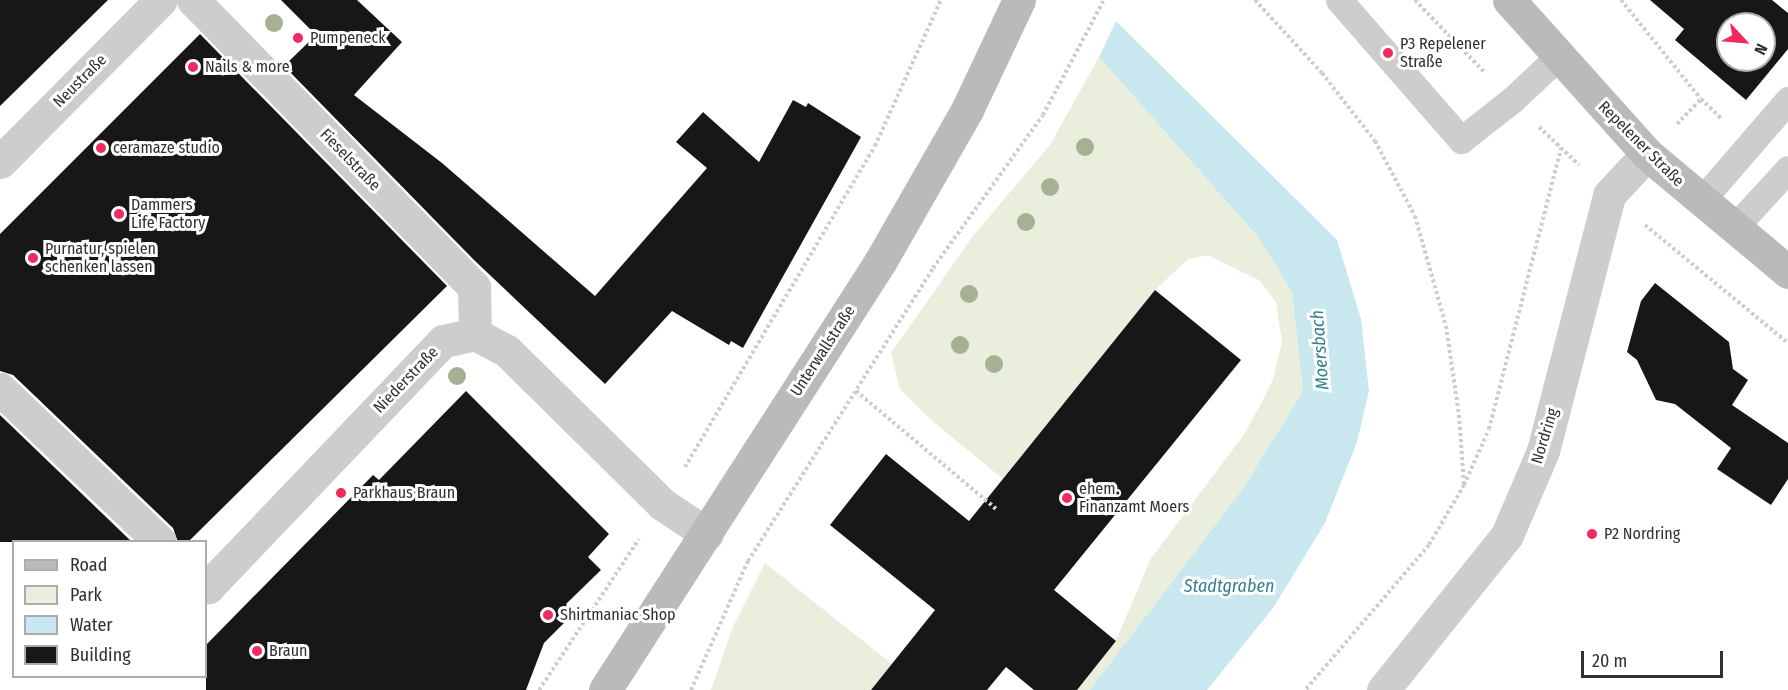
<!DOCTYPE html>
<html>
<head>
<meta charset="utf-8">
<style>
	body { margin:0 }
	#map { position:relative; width:1788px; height:690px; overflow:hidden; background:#fff; font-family:"Fira Sans Condensed",sans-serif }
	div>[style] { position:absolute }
	.green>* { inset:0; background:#e9eedd }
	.water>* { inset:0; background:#c8e7ee }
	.building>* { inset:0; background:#171717 }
	.path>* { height:4px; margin-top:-2px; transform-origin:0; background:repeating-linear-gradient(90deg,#cdcdcd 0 3px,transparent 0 6px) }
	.lane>* { height:27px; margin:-13.5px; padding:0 13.5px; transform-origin:13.5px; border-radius:13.5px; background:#cdcdcd }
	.street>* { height:33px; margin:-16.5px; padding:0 16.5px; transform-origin:16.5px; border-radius:16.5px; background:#cdcdcd }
	.secondary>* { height:33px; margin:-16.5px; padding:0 16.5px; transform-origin:16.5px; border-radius:16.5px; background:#bababa }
	.trees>* { width:18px; height:18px; margin:-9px; border-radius:50%; background:#a6b093 }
	.dots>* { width:16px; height:16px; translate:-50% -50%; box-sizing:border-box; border:3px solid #fff; border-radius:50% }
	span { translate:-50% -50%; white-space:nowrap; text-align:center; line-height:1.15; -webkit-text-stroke:6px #fff; paint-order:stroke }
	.poi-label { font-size:16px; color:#303030 }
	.left { translate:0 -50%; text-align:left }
	.street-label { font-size:16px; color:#303030 }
	.water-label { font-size:18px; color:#367f91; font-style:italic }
	.legend { position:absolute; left:12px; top:540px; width:195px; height:138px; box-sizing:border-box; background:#fff; border:2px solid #acacac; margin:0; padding:8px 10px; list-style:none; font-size:18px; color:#303030 }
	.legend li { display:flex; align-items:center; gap:12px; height:30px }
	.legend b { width:30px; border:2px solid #acacac }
	.north { position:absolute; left:1716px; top:12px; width:60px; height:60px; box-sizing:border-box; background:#fff; border:2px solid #acacac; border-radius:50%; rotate:116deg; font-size:16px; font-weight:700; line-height:24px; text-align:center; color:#303030 }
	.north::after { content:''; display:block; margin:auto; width:21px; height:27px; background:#f0295e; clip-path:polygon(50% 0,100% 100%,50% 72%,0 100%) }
	.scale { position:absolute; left:1581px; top:651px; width:142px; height:27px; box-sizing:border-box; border:3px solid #303030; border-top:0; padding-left:8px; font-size:18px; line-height:21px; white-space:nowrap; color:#303030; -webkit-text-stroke:4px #fff; paint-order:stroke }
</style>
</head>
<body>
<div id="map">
	<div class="green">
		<div style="clip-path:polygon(1099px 57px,1259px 238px,1292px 292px,1303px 391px,1244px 487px,1090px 690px,1077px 690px,1116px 641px,1150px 560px,1243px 436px,1261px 404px,1273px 379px,1282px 342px,1276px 302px,1259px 280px,1208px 255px,1188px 259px,1155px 290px,1003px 479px,930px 419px,900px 389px,891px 353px,973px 236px,1050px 145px)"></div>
		<div style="clip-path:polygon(765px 563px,892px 664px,871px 690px,711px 690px,733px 627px)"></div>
	</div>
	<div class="water">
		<div style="clip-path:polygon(1116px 21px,1337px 240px,1361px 319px,1369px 391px,1357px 442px,1325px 523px,1273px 608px,1207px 690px,1090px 690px,1244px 487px,1303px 391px,1292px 292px,1259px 238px,1099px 57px)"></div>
	</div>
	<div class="building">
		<div style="clip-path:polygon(0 0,108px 0,0 106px)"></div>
		<div style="clip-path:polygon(281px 0,357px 0,402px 42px,354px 95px,442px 163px,595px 296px,707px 168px,676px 142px,703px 112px,759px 162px,793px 100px,806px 107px,808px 103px,861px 137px,743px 348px,731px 341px,729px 345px,672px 311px,605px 384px,474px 260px,284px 66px,316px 35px)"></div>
		<div style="clip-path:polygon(evenodd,1650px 0,1772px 0,1788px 13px,1788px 49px,1746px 100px,1675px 40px,1684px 29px,1650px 0,1728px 24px,1764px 24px,1764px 60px,1728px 60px,1728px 24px)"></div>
		<div style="clip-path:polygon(200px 34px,447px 286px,188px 542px,178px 542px,173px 528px,13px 375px,0 371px,0 234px)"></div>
		<div style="clip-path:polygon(1655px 283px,1729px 342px,1733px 369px,1748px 380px,1732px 405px,1788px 443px,1788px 479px,1771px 505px,1717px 469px,1731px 448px,1675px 404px,1656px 400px,1637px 360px,1627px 352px,1641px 301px)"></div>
		<div style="clip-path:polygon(1155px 290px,1241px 360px,1054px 590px,1116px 641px,1077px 690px,1034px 690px,1006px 667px,987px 690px,871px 690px,935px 610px,830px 525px,886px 454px,969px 521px)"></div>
		<div style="clip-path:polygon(466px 391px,609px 534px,588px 557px,601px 570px,566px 604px,575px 612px,544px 643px,526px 690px,206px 690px,206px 645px,373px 475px,379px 480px)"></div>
		<div style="clip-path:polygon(0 415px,132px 542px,0 542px)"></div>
	</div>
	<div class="path">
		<div style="left:1255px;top:0;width:99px;rotate:47.5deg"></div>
		<div style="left:1322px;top:73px;width:86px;rotate:52.1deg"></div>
		<div style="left:1375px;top:141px;width:85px;rotate:61.9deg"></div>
		<div style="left:1415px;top:216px;width:114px;rotate:74.3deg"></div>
		<div style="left:1446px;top:326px;width:90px;rotate:81.7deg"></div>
		<div style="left:1459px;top:415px;width:70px;rotate:85.9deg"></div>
		<div style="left:1464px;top:485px;width:69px;rotate:120.3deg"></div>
		<div style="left:1429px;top:545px;width:191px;rotate:130.5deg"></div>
		<div style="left:1415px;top:0;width:101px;rotate:46.2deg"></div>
		<div style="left:1621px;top:0;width:127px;rotate:51.1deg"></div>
		<div style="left:1701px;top:99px;width:28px;rotate:44deg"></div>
		<div style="left:1677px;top:124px;width:35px;rotate:-46deg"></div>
		<div style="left:1539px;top:127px;width:55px;rotate:43.5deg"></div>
		<div style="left:1645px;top:225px;width:185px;rotate:39.5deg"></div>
		<div style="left:856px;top:391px;width:183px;rotate:40.1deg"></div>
		<div style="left:685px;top:467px;width:373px;rotate:-59.4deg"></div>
		<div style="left:875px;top:146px;width:160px;rotate:-65.7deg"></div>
		<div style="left:1464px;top:485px;width:61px;rotate:-65.9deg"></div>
		<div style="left:1489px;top:429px;width:290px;rotate:-75.6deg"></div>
		<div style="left:539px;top:690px;width:181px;rotate:-56.5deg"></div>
		<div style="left:691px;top:690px;width:141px;rotate:-66.2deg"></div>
		<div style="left:748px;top:561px;width:347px;rotate:-57.7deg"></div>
		<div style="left:933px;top:268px;width:188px;rotate:-54.3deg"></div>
		<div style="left:1043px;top:115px;width:130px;rotate:-62.1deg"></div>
	</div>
	<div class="lane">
		<div style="left:1339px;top:0;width:186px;rotate:48.9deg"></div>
		<div style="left:1461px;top:140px;width:65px;rotate:-38.1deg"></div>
		<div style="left:1512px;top:100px;width:63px;rotate:-43.1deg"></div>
		<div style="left:1700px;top:202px;width:135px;rotate:-49.2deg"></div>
		<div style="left:1733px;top:229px;width:81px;rotate:-47.5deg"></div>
	</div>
	<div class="street">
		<div style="left:193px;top:0;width:402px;rotate:45.6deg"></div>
		<div style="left:474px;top:287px;width:47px;rotate:88.8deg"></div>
		<div style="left:0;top:162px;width:228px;rotate:-45.2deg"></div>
		<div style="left:0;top:389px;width:221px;rotate:43.7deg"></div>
		<div style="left:206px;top:584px;width:4px;rotate:56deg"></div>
		<div style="left:208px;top:587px;width:340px;rotate:-46.3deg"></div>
		<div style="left:443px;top:341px;width:33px;rotate:-12deg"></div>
		<div style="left:475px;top:334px;width:36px;rotate:28deg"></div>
		<div style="left:507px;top:351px;width:218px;rotate:44.6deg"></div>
		<div style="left:662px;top:504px;width:54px;rotate:33.7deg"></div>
		<div style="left:1383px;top:690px;width:198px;rotate:-51.3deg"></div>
		<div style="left:1507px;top:535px;width:91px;rotate:-66.8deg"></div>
		<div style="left:1543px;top:451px;width:264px;rotate:-75.5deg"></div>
		<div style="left:1609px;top:195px;width:56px;rotate:-47.2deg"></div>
	</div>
	<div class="secondary">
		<div style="left:1509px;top:0;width:207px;rotate:48.1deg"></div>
		<div style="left:1647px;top:154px;width:184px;rotate:39.9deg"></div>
		<div style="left:605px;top:690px;width:509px;rotate:-57.28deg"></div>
		<div style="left:880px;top:262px;width:175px;rotate:-60.2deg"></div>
		<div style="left:967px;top:110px;width:122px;rotate:-64.7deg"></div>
	</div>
	<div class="trees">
		<div style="left:274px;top:23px"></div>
		<div style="left:1085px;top:147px"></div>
		<div style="left:1050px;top:187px"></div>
		<div style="left:1026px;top:222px"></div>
		<div style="left:969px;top:294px"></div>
		<div style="left:960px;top:345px"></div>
		<div style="left:994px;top:364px"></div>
		<div style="left:457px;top:376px"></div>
	</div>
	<div class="dots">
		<div style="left:298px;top:38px;background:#f0295e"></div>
		<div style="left:1388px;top:53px;background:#f0295e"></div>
		<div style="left:193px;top:67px;background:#f0295e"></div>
		<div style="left:101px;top:148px;background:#f0295e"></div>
		<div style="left:119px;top:214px;background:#f0295e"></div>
		<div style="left:33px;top:258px;background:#f0295e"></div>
		<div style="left:341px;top:493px;background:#f0295e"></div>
		<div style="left:1067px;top:498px;background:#f0295e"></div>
		<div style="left:1592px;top:534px;background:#f0295e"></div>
		<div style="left:548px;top:615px;background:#f0295e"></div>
		<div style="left:257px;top:651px;background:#f0295e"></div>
	</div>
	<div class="poi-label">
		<span class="left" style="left:310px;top:38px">Pumpeneck</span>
		<span class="left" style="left:1400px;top:53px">P3 Repelener<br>Straße</span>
		<span class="left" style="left:205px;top:67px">Nails &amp; more</span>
		<span class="left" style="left:113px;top:148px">ceramaze studio</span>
		<span class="left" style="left:131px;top:214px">Dammers<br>Life Factory</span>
		<span class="left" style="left:45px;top:258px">Purnatur, spielen<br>schenken lassen</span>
		<span class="left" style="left:1079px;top:498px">ehem.<br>Finanzamt Moers</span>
		<span class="left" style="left:353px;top:493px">Parkhaus Braun</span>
		<span class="left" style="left:1604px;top:534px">P2 Nordring</span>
		<span class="left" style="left:560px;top:615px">Shirtmaniac Shop</span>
		<span class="left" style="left:269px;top:651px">Braun</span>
	</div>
	<div class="street-label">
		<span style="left:80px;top:81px;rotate:-45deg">Neustraße</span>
		<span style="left:1641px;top:144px;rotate:45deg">Repelener Straße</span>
		<span style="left:350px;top:160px;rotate:46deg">Fieselstraße</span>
		<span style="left:823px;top:351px;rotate:-57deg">Unterwallstraße</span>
		<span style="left:406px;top:380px;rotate:-46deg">Niederstraße</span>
		<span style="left:1545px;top:436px;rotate:-73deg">Nordring</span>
	</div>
	<div class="water-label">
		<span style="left:1320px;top:350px;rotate:-94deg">Moersbach</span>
		<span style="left:1229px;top:586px">Stadtgraben</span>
	</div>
	<ul class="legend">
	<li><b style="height:8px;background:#bababa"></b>Road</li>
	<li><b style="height:16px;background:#e9eedd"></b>Park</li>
	<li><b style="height:16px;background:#c8e7ee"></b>Water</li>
	<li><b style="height:16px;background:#171717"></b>Building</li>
	</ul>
	<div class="north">N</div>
	<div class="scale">20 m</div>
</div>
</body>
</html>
